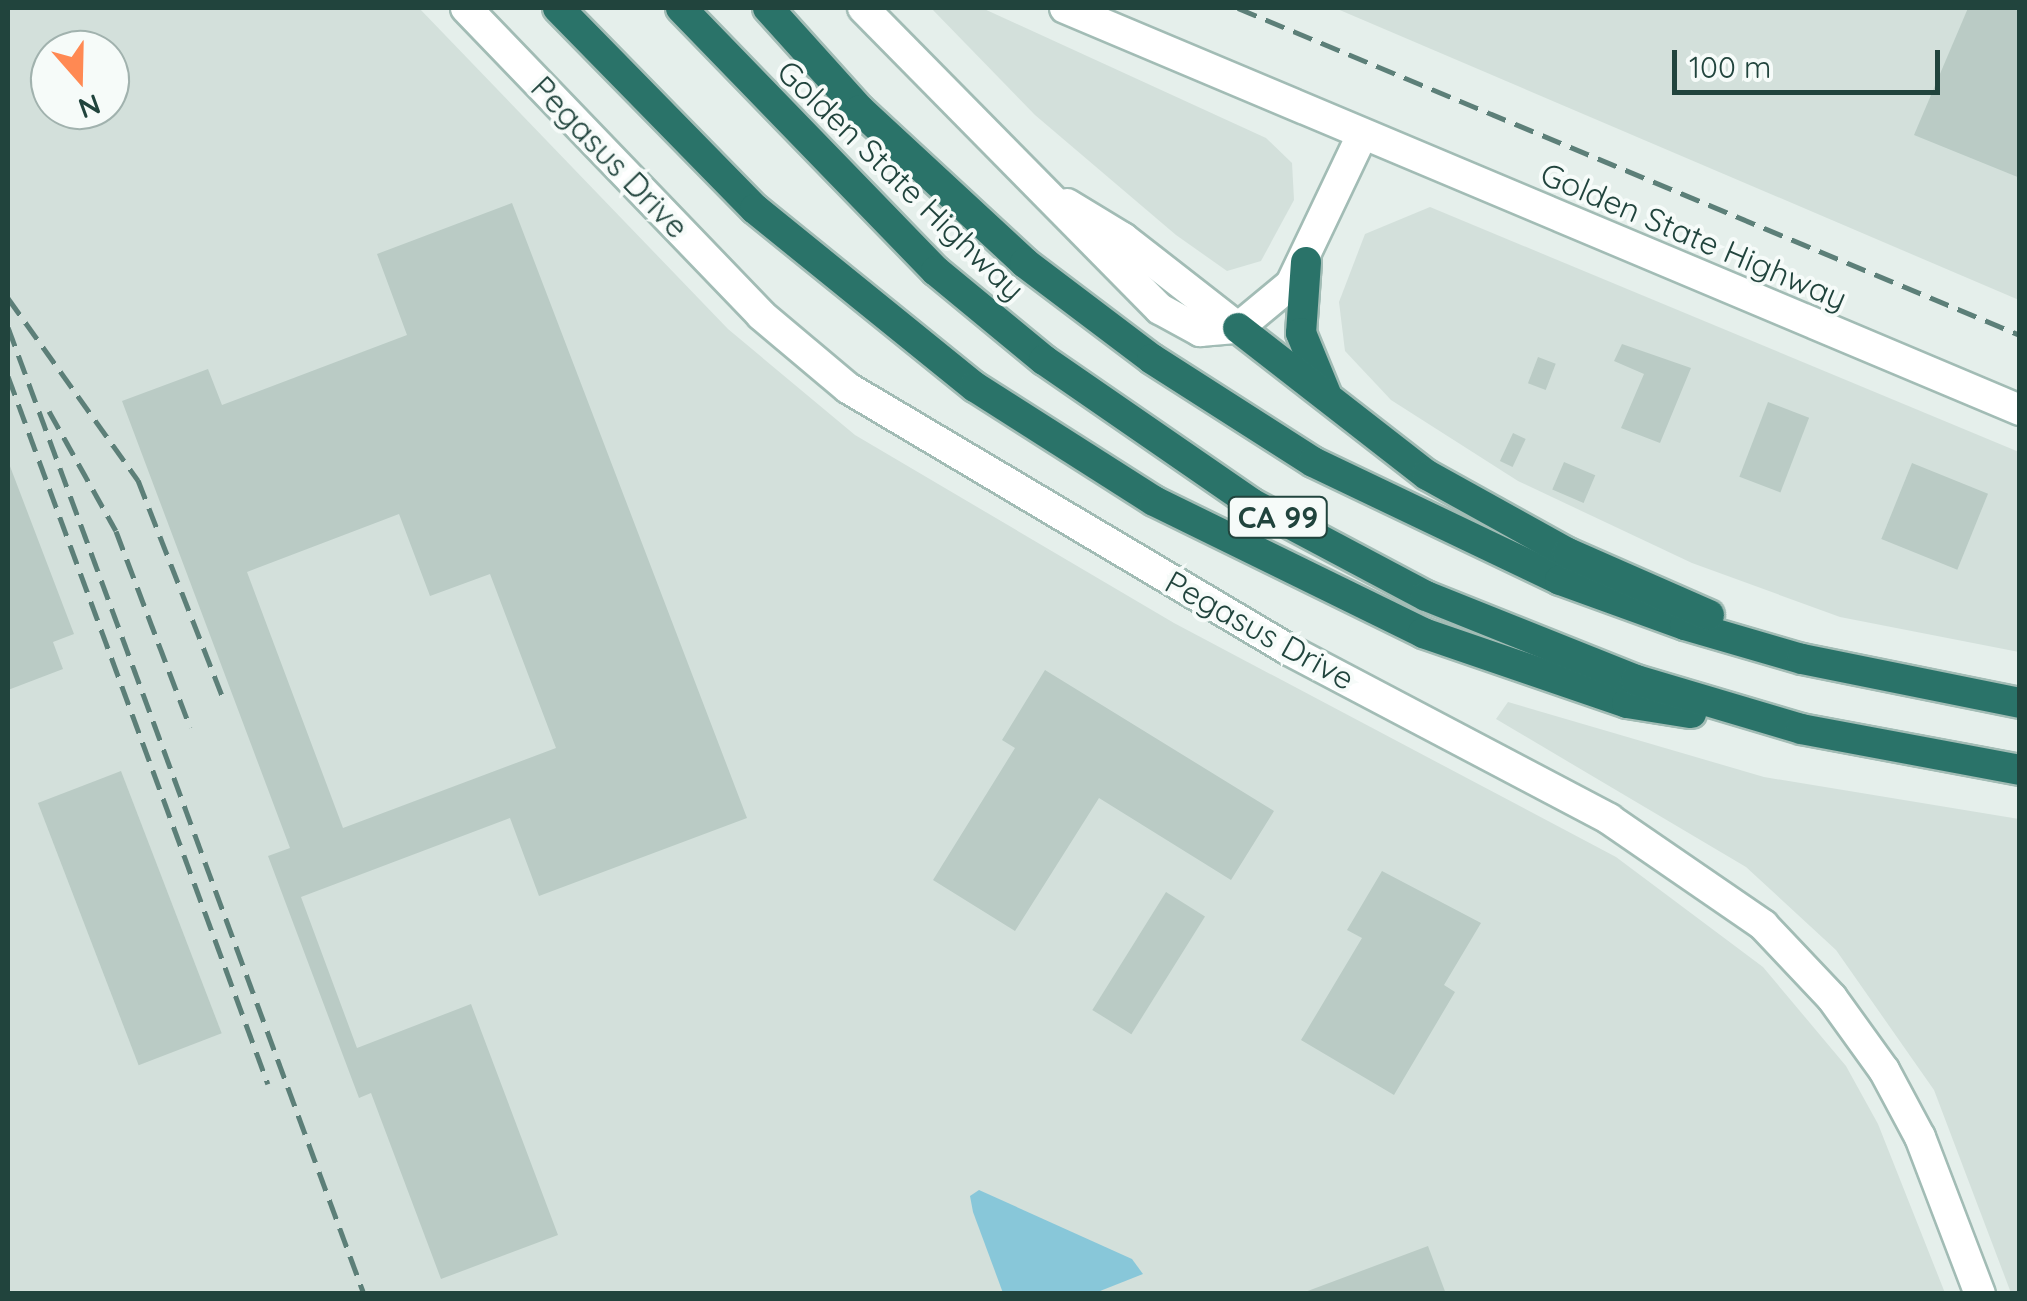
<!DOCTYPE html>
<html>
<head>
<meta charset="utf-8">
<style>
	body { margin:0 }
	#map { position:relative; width:2027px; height:1301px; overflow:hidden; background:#e5efeb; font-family:Quicksand,sans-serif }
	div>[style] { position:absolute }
	.built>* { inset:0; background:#d3e0db }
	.water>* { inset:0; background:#88c7d9 }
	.building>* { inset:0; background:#bacbc5; transform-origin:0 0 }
	.roads { filter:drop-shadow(2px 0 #a2bcb5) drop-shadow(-2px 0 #a2bcb5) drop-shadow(0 2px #a2bcb5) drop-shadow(0 -2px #a2bcb5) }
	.secondary>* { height:30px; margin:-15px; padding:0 15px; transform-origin:15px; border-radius:15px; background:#fff }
	.highway>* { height:30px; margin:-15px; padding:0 15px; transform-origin:15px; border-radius:15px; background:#2a7369 }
	.rail>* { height:5px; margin-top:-2.5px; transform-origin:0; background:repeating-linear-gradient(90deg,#5c7f78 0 20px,transparent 0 30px) }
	span { translate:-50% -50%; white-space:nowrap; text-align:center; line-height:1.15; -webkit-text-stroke:8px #f6fbf9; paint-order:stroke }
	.shield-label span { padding:2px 8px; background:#f6fbf9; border:2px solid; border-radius:8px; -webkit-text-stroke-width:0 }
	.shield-label { font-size:30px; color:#21443d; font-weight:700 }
	.street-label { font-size:32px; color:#21443d }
	.frame { position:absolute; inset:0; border:10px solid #21443d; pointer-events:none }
	.north { position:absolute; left:30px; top:30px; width:100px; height:100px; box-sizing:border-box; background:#f6fbf9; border:2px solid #a1b2ae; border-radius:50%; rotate:160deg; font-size:28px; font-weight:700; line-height:40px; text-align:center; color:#21443d }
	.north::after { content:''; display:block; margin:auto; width:35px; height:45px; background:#ff8953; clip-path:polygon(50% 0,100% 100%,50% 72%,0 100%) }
	.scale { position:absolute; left:1672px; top:50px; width:268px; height:45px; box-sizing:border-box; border:5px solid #21443d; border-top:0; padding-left:12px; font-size:30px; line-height:35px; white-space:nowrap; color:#21443d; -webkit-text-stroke:8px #f6fbf9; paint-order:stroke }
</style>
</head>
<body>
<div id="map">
	<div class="built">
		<div style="clip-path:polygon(evenodd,8px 8px,419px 8px,728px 329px,855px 435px,1174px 623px,1616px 857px,1763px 967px,1846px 1066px,1878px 1124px,1945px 1293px,8px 1294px,8px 8px,50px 50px,110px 50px,110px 110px,50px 110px,50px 50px)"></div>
		<div style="clip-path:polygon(931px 8px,982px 8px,1266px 138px,1292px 163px,1294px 200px,1261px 261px,1227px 271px,1176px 235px,1035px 115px)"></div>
		<div style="clip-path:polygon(1335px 8px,2019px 8px,2019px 300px)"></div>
		<div style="clip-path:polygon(1430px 207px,2019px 452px,2019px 652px,1840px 617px,1692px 563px,1518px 481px,1391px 400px,1345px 351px,1339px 302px,1365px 234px)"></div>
		<div style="clip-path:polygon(1508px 702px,1764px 777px,2019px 819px,2019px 1293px,2011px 1293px,1934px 1090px,1836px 950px,1746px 867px,1496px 719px)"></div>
	</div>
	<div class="water">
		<div style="clip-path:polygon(979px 1190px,1132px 1259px,1143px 1274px,1095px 1293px,1003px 1293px,973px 1212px,970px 1196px)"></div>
	</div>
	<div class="building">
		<div style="clip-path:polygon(1968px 8px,2020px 8px,2020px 178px,1914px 135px)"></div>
		<div style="clip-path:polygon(evenodd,512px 203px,747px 818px,539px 896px,510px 818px,301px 897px,357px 1048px,471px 1004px,558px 1235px,441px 1279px,371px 1093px,359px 1098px,268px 856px,290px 848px,122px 401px,208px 369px,222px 405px,407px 335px,377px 254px,512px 203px,399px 514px,430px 596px,490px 574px,556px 748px,343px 828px,247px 572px,399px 514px)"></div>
		<div style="clip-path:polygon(1622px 344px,1691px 368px,1660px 443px,1621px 428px,1644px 374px,1614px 361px)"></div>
		<div style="left:1538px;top:357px;width:19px;height:28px;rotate:21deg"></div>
		<div style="left:1768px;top:402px;width:44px;height:80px;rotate:21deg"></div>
		<div style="left:1513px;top:433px;width:14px;height:31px;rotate:25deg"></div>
		<div style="clip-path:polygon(8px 461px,74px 634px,53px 642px,63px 669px,8px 690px)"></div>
		<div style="left:1564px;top:462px;width:34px;height:30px;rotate:23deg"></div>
		<div style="left:1912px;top:463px;width:82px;height:82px;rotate:22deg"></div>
		<div style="clip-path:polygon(1045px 670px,1274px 811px,1231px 880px,1099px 798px,1015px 931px,933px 880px,1015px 748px,1002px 740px)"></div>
		<div style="left:121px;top:771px;width:281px;height:89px;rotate:69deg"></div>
		<div style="clip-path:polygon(1382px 871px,1481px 923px,1444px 985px,1455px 992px,1394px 1095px,1301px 1040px,1362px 938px,1347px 930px)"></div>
		<div style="left:1166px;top:892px;width:46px;height:139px;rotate:32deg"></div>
		<div style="clip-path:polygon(1428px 1246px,1446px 1294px,1306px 1294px,1305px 1292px)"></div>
	</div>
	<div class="roads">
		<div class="secondary">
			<div style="left:466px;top:8px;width:426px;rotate:46.1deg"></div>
			<div style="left:761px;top:315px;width:114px;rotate:40deg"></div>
			<div style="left:848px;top:388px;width:513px;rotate:30.71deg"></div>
			<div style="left:1289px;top:650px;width:362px;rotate:27.8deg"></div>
			<div style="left:1609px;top:819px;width:187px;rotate:34.5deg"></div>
			<div style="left:1763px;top:925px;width:100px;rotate:46.6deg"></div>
			<div style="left:1832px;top:998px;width:89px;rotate:54.2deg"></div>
			<div style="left:1884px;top:1070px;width:76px;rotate:61.8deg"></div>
			<div style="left:1920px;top:1137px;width:168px;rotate:69.1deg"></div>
			<div style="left:863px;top:8px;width:423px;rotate:45.4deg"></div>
			<div style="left:1160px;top:309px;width:46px;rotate:28.8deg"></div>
			<div style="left:1200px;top:331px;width:38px;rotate:-5deg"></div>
			<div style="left:1238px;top:328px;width:69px;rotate:-39.7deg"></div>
			<div style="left:1291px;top:284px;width:165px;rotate:-64.5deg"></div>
			<div style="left:1065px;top:8px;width:1036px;rotate:22.83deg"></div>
			<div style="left:1067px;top:204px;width:66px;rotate:31.3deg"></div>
			<div style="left:1123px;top:238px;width:146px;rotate:38deg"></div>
		</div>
		<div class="highway">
			<div style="left:558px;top:8px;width:281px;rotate:45.6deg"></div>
			<div style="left:755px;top:209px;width:283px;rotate:39deg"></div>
			<div style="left:975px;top:387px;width:212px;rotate:32.5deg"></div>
			<div style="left:1154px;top:501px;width:300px;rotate:26.1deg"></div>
			<div style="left:1423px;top:633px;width:216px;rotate:18.9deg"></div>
			<div style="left:1627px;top:703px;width:65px;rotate:8.9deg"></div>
			<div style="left:681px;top:8px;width:366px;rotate:45.9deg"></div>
			<div style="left:936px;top:271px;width:140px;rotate:39.5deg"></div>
			<div style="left:1044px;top:360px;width:252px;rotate:34.6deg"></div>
			<div style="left:1251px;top:503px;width:198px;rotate:28deg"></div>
			<div style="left:1426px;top:596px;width:226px;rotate:21.8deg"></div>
			<div style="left:1636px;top:680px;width:172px;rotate:16.5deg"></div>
			<div style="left:1801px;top:729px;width:223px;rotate:10.6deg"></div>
			<div style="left:768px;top:8px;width:137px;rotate:48deg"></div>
			<div style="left:860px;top:110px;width:225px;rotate:42.8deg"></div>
			<div style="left:1025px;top:263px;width:159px;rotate:37.1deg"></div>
			<div style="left:1152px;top:359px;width:191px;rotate:32.6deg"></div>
			<div style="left:1313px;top:462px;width:274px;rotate:25.5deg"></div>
			<div style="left:1560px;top:580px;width:133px;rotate:19.8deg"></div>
			<div style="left:1685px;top:625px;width:122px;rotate:16.2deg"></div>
			<div style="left:1802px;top:659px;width:222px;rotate:11.4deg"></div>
			<div style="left:1306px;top:262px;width:71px;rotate:94deg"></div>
			<div style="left:1301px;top:333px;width:66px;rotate:67.7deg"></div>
			<div style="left:1238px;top:328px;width:239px;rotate:37.9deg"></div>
			<div style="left:1427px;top:475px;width:161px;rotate:29deg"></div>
			<div style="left:1568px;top:553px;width:154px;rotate:23.7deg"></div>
		</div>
	</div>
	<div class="rail">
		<div style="left:1238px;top:8px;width:848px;rotate:22.69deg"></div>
		<div style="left:8px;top:298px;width:224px;rotate:54.5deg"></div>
		<div style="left:138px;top:480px;width:232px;rotate:68.7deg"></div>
		<div style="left:8px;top:327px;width:1030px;rotate:69.79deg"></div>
		<div style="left:8px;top:376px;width:754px;rotate:69.84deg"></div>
		<div style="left:49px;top:411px;width:137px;rotate:60.8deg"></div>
		<div style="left:116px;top:531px;width:210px;rotate:69.3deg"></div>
	</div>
	<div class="shield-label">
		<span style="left:1278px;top:517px">CA 99</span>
	</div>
	<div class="street-label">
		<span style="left:610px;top:157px;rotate:46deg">Pegasus Drive</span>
		<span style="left:901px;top:180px;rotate:44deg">Golden State Highway</span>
		<span style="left:1694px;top:236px;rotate:23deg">Golden State Highway</span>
		<span style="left:1260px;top:630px;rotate:29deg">Pegasus Drive</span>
	</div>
	<div class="frame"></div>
	<div class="north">N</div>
	<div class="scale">100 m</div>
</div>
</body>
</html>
